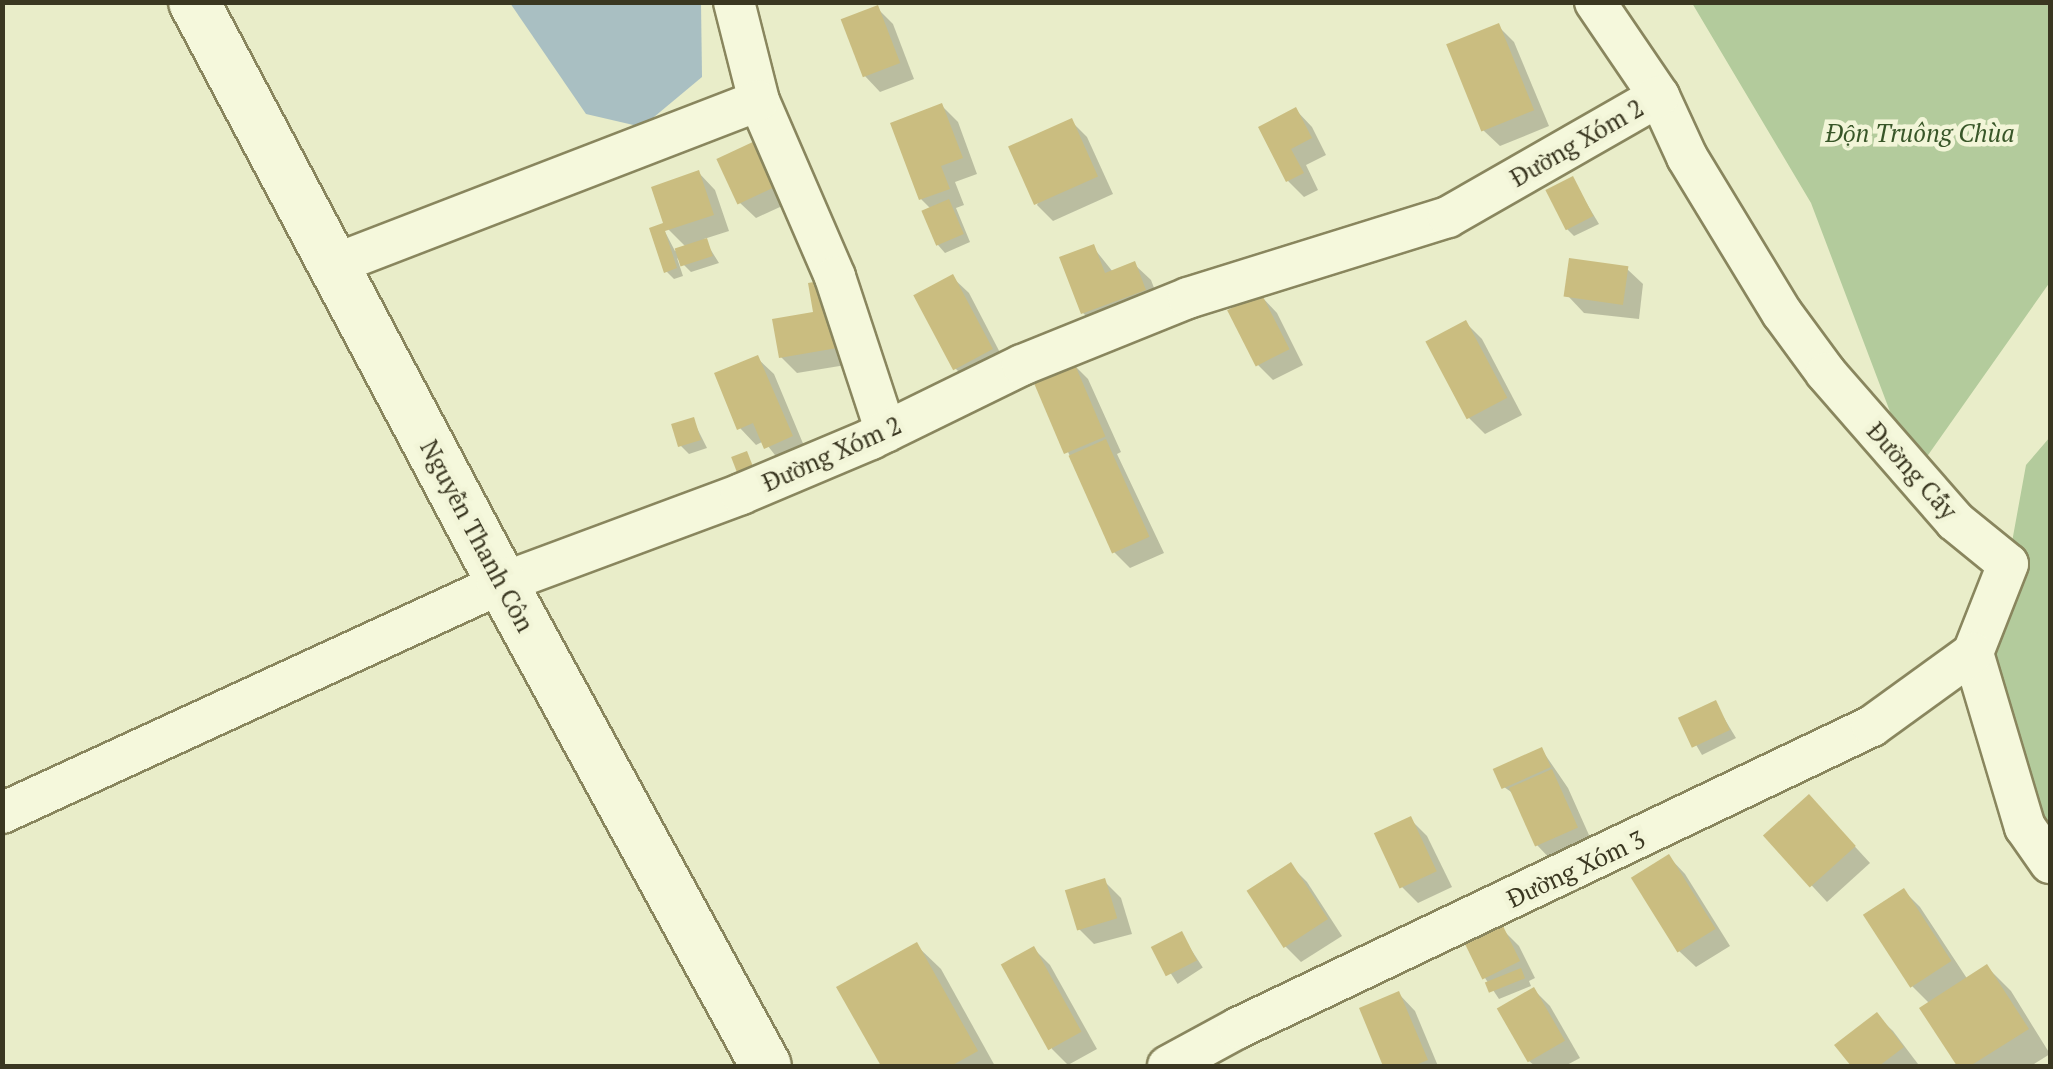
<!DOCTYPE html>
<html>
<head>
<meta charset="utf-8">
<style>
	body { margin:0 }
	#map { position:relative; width:2053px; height:1069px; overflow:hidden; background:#e9edc9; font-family:"PT Serif",serif }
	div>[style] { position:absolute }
	.green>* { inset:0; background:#b3cb9c }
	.water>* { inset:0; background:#a9bfc2 }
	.shadow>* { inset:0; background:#0003; transform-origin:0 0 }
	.building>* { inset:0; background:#cabd80; transform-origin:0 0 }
	.roads { filter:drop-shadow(2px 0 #89865e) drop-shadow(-2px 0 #89865e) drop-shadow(0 2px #89865e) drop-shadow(0 -2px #89865e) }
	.minor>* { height:40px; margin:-20px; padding:0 20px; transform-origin:20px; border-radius:20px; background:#f5f8dc }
	.tertiary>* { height:50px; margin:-25px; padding:0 25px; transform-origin:25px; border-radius:25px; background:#f5f8dc }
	span { translate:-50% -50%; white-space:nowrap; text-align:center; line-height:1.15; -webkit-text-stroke:9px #f2f5d8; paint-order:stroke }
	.park-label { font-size:25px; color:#385628; font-style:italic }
	.street-label { font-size:25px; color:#3a3721 }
	.frame { position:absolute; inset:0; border:5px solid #3a3721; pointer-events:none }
</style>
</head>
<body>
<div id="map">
	<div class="green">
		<div style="clip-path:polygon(1692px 3px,2050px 3px,2050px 282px,1914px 475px,1811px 203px)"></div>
		<div style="clip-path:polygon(2050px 437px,2050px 863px,1973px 653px,2008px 564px,2026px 465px)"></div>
	</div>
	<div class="water">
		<div style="clip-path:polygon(510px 3px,701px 3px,702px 77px,642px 127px,586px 114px)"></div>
	</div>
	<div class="shadow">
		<div style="clip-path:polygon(877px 8px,893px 24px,914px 79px,880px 92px,864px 75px)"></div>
		<div style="clip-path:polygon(1498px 26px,1514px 42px,1549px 126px,1500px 146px,1483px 130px)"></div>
		<div style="clip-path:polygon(942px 106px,958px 122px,977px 174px,955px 182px,964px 205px,956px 208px,970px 242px,945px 253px,938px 245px,931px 209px,921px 199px)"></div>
		<div style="clip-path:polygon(1296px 110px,1312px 127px,1326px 155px,1306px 165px,1318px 190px,1304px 197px,1288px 181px,1261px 128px)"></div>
		<div style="clip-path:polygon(1071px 121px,1087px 137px,1113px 194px,1053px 221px,1037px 205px)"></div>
		<div style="clip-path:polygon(768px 138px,804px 196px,756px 218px,739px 202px)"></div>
		<div style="clip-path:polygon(699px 173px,715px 190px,729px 231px,704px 239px,719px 263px,691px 272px,677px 258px,683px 276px,674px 279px,666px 271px,662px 226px,675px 251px,686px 247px,668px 229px)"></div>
		<div style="clip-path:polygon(1572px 179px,1599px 224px,1574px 236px,1566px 228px)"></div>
		<div style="clip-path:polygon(1093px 247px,1113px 272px,1134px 264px,1151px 280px,1161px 306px,1100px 329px,1083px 313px)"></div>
		<div style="clip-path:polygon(1626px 268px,1643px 284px,1639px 319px,1584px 313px,1568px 296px)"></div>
		<div style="clip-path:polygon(952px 277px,969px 293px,1007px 366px,972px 385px,956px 369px)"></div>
		<div style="clip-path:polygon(1261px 296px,1277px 313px,1303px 365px,1273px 380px,1257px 364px)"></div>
		<div style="clip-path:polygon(816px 314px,858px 363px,797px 373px,781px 357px)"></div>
		<div style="clip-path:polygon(1466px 323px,1482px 339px,1522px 415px,1485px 434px,1469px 418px)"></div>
		<div style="clip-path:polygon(757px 358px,774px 374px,807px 453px,782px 464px,764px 441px,756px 445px,740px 428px)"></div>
		<div style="clip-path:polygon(1072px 363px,1088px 379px,1121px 452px,1117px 454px,1164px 553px,1130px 568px,1114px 552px,1068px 452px)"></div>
		<div style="clip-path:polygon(693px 420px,707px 448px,689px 454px,681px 446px)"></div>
		<div style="clip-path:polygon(1715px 703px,1736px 738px,1702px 755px,1681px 719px)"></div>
		<div style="clip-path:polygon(1542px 750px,1568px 788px,1593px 844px,1553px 862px,1537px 845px,1514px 794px,1504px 787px)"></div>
		<div style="clip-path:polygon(1825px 814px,1870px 863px,1827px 902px,1766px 836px)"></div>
		<div style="clip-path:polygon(1410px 819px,1427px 836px,1452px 887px,1418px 903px,1402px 887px)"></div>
		<div style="clip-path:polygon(1669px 857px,1685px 874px,1730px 946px,1696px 967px,1679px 951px,1634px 878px)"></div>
		<div style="clip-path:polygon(1291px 866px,1307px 882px,1342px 936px,1301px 962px,1285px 946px)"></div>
		<div style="clip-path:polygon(1104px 881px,1121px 898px,1132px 934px,1094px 944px,1078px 928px)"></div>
		<div style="clip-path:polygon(1904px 891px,1920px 907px,1968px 980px,1987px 967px,2011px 991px,2050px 1054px,2031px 1066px,1960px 1066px,1923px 1009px,1930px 1004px,1912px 986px)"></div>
		<div style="clip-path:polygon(1502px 929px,1519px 946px,1535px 978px,1529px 981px,1531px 986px,1499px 999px,1485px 978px)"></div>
		<div style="left:1181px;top:934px;width:40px;height:30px;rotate:57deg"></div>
		<div style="clip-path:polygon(917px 946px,941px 969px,995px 1066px,884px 1066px,840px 988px)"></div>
		<div style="clip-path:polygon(1034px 949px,1050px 965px,1097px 1049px,1068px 1065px,1052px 1049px)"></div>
		<div style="clip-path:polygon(1534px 990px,1550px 1006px,1580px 1058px,1565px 1066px,1535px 1066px,1529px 1061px)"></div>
		<div style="clip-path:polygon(1399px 994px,1415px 1011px,1438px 1066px,1386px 1066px,1362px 1010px)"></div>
		<div style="clip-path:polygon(1876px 1015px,1893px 1031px,1918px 1064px,1854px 1066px,1838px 1045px)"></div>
	</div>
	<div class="building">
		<div style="left:878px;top:5px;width:62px;height:40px;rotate:69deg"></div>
		<div style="left:1499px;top:23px;width:94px;height:57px;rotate:68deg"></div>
		<div style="clip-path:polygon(942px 103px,963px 158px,941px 166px,950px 189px,919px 200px,890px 123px)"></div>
		<div style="clip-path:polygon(1296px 107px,1312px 138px,1291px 149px,1304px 173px,1286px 182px,1258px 127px)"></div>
		<div style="left:1072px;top:118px;width:64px;height:70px;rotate:66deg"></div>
		<div style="left:768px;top:135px;width:50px;height:57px;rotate:65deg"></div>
		<div style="clip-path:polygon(699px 170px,714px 215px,665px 231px,677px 268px,664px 273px,649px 228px,663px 223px,651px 187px)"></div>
		<div style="left:1573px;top:176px;width:45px;height:31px;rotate:63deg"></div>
		<div style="left:949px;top:199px;width:38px;height:30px;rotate:67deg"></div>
		<div style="left:707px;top:238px;width:19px;height:34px;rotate:72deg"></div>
		<div style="clip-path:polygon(1094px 244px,1105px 273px,1135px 261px,1146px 290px,1081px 314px,1059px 257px)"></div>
		<div style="left:1569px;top:258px;width:60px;height:39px;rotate:8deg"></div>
		<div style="left:953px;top:274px;width:85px;height:45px;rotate:62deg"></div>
		<div style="clip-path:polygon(831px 279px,843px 347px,779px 358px,772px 319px,813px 312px,808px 283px)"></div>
		<div style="left:1261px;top:293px;width:63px;height:38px;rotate:63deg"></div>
		<div style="left:1466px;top:320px;width:88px;height:46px;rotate:62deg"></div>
		<div style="clip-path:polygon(758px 355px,793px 436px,764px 449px,753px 423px,737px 430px,714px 373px)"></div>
		<div style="left:1073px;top:360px;width:83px;height:45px;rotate:67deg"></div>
		<div style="left:694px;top:417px;width:24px;height:24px;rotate:73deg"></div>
		<div style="left:1106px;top:439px;width:107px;height:41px;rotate:66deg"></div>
		<div style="left:747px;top:451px;width:22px;height:17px;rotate:69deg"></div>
		<div style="left:1716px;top:700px;width:33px;height:42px;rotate:65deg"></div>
		<div style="left:1542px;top:747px;width:22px;height:54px;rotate:66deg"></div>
		<div style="left:1552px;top:769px;width:64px;height:47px;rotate:66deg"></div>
		<div style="left:1809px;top:794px;width:70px;height:62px;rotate:48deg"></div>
		<div style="left:1411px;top:816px;width:61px;height:41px;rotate:65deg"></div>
		<div style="left:1669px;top:854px;width:88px;height:45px;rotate:58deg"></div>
		<div style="left:1291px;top:862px;width:68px;height:53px;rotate:57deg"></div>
		<div style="left:1105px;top:878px;width:42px;height:42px;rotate:73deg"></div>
		<div style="left:1904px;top:888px;width:87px;height:49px;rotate:57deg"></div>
		<div style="left:1503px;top:926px;width:39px;height:42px;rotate:64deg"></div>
		<div style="left:1182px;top:931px;width:33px;height:35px;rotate:63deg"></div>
		<div style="clip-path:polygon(917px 942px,978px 1051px,951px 1066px,881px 1066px,836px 987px)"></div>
		<div style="left:1034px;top:946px;width:98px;height:38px;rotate:61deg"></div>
		<div style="clip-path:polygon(1987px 964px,2029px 1029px,1970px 1066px,1957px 1066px,1919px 1008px)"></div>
		<div style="left:1521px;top:968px;width:11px;height:39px;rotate:68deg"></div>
		<div style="left:1534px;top:987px;width:62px;height:43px;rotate:60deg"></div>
		<div style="clip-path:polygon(1399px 991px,1428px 1060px,1413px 1066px,1383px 1066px,1359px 1008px)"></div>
		<div style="clip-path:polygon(1877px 1012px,1904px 1047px,1879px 1066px,1851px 1066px,1834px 1045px)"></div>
	</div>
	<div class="roads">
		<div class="minor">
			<div style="left:734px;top:2px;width:102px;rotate:75.8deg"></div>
			<div style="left:759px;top:101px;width:192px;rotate:66.6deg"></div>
			<div style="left:835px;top:277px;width:163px;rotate:71.8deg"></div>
			<div style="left:1595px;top:2px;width:114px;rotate:55.8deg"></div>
			<div style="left:1659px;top:96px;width:67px;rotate:65.3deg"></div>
			<div style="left:1687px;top:157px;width:183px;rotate:58.7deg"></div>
			<div style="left:1782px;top:313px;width:74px;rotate:53.7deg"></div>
			<div style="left:1826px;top:373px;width:196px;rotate:48.9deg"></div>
			<div style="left:1955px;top:521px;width:68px;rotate:39.1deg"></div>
			<div style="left:2008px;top:564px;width:96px;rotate:111.5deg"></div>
			<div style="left:1973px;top:653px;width:182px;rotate:73.4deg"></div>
			<div style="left:2025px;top:827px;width:44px;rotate:55.2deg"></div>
			<div style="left:333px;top:265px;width:456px;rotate:-21.1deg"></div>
			<div style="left:2px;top:813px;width:550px;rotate:-24.7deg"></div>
			<div style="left:502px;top:583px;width:255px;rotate:-20.4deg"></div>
			<div style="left:741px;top:494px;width:141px;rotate:-22.9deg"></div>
			<div style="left:871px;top:439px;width:168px;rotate:-26.1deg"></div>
			<div style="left:1022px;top:365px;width:179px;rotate:-22deg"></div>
			<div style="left:1188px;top:298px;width:272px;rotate:-17.3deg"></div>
			<div style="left:1448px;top:217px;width:243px;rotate:-29.8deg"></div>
			<div style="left:1168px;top:1066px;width:80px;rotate:-28.5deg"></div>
			<div style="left:1238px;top:1028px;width:702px;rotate:-25.47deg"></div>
			<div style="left:1872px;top:726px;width:125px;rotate:-35.9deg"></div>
		</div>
		<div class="tertiary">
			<div style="left:194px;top:2px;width:658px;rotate:62.07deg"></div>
			<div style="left:502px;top:583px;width:550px;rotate:61.34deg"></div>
		</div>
	</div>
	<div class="park-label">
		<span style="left:1920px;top:133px">Độn Truông Chùa</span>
	</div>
	<div class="street-label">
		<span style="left:1577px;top:143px;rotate:-30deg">Đường Xóm 2</span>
		<span style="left:832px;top:454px;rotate:-24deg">Đường Xóm 2</span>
		<span style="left:1912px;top:471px;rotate:48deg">Đường Cấy</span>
		<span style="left:477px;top:536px;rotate:62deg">Nguyễn Thanh Côn</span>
		<span style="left:1576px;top:869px;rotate:-25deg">Đường Xóm 3</span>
	</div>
	<div class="frame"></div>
</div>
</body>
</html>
